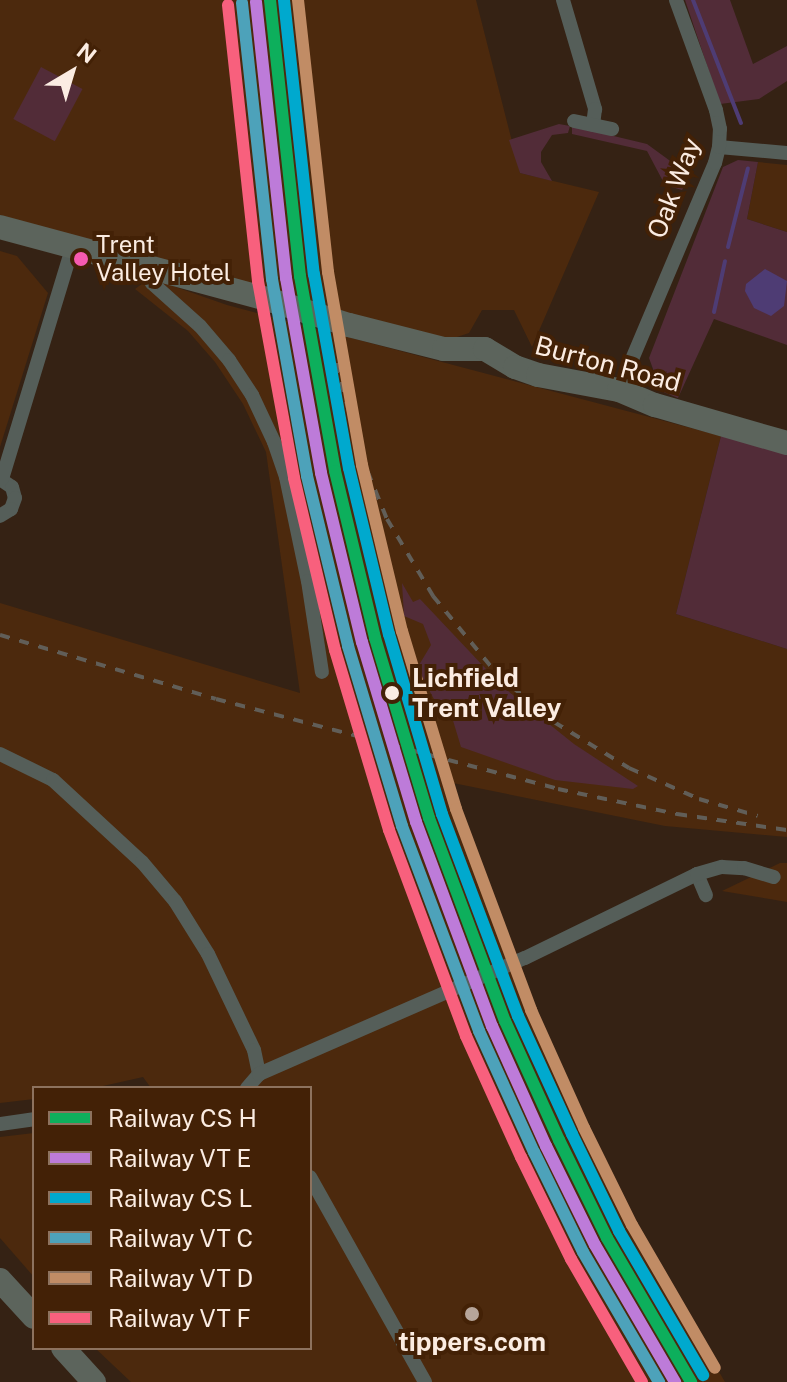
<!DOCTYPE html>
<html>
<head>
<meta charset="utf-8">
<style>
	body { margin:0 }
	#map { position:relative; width:787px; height:1382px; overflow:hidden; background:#352214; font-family:"Public Sans",sans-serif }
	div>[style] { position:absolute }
	.built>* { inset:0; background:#4c290d }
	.green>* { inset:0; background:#522c38; transform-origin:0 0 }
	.water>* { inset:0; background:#4e3c74 }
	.stream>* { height:4px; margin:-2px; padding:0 2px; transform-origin:2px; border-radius:2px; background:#4e3c74 }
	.minor>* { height:14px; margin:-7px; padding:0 7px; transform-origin:7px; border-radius:7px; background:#555e59 }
	.trunk>* { height:24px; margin:-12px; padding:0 12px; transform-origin:12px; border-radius:12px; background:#5c645c }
	.rail>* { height:4px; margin-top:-2px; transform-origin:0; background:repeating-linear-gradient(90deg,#615e58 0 10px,transparent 0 20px) }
	.rail-1>* { height:12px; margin:-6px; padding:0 6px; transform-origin:6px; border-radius:6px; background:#0daf5c }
	.rail-2>* { height:12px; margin:-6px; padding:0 6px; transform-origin:6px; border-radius:6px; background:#bd7bd9 }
	.rail-3>* { height:12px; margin:-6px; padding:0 6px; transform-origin:6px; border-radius:6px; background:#00a9ce }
	.rail-4>* { height:12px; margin:-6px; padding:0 6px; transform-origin:6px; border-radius:6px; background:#4da2ba }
	.rail-5>* { height:12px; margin:-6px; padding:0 6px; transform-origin:6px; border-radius:6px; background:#c18c65 }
	.rail-6>* { height:12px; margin:-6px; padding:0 6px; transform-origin:6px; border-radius:6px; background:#f8607d }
	.dots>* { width:22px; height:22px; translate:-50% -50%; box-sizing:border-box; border:4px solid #432106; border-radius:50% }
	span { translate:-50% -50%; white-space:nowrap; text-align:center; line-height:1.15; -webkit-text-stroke:8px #432106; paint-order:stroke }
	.bus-label { font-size:24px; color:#fbece2 }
	.left { translate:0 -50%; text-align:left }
	.street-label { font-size:26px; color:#fbece2 }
	.stop-label { font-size:26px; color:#fbece2; font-weight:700 }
	.poi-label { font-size:26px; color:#fbece2; font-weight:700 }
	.legend { position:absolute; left:32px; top:1086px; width:280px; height:264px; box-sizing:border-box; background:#432106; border:2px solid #8d725e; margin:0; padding:10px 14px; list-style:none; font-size:24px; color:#fbece2 }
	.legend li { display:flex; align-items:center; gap:16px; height:40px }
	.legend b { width:40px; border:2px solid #8d725e }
	.north { position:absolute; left:32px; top:32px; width:80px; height:80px; -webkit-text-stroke:6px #432106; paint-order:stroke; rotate:38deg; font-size:22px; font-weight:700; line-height:32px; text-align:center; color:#fbece2 }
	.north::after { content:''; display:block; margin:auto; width:28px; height:36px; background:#fbece2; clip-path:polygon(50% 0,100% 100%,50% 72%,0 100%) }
</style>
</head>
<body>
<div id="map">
	<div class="built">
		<div style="clip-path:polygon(0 0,476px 0,520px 173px,599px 192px,532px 347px,514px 310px,482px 310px,469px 333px,454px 338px,419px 335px,0 215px)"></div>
		<div style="clip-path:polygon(758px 162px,787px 165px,787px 232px,747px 219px)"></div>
		<div style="clip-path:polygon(0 251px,17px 256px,48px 293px,0 447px)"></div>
		<div style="clip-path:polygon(150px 278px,227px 305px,721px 436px,676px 614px,787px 649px,787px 837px,665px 826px,448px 782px,518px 972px,593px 1137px,665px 1280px,725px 1382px,131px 1382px,95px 1348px,310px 1348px,310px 1088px,151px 1088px,143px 1077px,94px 1088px,34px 1088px,34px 1099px,0 1103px,0 603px,300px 693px,266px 452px,243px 404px,215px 362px,188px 331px,135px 289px)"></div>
		<div style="clip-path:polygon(780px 863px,787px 863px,787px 902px,722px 891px)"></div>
		<div style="clip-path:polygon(34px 1133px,34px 1277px,0 1238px,0 1137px)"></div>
	</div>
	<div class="green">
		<div style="clip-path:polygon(685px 0,730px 0,753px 64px,787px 46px,787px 81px,759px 99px,720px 104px)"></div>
		<div style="left:41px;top:67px;width:47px;height:59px;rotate:28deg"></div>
		<div style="clip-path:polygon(559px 124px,570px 126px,568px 133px,552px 135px,541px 152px,541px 162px,552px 181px,520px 173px,509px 140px)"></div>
		<div style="clip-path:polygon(572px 126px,647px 144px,673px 163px,684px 187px,682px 190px,665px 185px,647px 151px,572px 134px)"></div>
		<div style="clip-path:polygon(738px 160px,758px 162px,747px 219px,787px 232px,787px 345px,714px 319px,678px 398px,661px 391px,649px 358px,723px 167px)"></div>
		<div style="clip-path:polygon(721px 436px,787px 453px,787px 649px,676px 614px)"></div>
		<div style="clip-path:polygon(402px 583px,413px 602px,420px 599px,503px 687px,574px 744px,638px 786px,633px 789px,555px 780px,461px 747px,448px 704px,436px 703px,420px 673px,419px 665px,431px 645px,423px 624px,404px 616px)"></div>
	</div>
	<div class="water">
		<div style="clip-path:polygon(765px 269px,787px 281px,784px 306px,771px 316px,754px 308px,745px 291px,746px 284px)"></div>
	</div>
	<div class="stream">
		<div style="left:693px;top:0;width:132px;rotate:68.7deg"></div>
		<div style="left:728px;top:247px;width:81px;rotate:-75.8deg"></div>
		<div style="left:714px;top:312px;width:52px;rotate:-77.8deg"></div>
	</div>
	<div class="minor">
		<div style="left:563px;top:0;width:114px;rotate:73.6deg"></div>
		<div style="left:595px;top:109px;width:16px;rotate:97deg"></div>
		<div style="left:574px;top:121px;width:39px;rotate:12deg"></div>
		<div style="left:719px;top:147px;width:68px;rotate:5deg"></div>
		<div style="left:152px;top:268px;width:15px;rotate:90deg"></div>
		<div style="left:152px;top:283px;width:64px;rotate:41.9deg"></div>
		<div style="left:200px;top:326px;width:45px;rotate:49.5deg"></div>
		<div style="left:229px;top:360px;width:42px;rotate:56.7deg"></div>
		<div style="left:252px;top:395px;width:52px;rotate:64.9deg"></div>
		<div style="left:274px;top:442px;width:37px;rotate:71deg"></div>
		<div style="left:286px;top:477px;width:106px;rotate:78.1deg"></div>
		<div style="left:308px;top:581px;width:92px;rotate:81.3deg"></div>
		<div style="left:619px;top:390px;width:246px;rotate:-67.1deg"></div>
		<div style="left:715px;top:163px;width:16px;rotate:-76deg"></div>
		<div style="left:719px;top:147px;width:18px;rotate:-87deg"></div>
		<div style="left:720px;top:129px;width:19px;rotate:-102deg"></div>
		<div style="left:716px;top:110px;width:117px;rotate:-110deg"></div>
		<div style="left:0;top:479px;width:14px;rotate:34deg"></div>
		<div style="left:12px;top:487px;width:11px;rotate:75deg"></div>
		<div style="left:15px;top:498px;width:12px;rotate:110deg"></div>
		<div style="left:11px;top:509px;width:13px;rotate:148deg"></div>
		<div style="left:2px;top:479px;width:244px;rotate:-73.1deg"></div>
		<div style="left:0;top:754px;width:59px;rotate:26.1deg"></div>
		<div style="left:53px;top:780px;width:121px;rotate:42.7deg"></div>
		<div style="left:142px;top:862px;width:51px;rotate:49.8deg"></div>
		<div style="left:175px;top:901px;width:62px;rotate:58.1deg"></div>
		<div style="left:208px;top:954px;width:106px;rotate:64.4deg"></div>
		<div style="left:254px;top:1050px;width:25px;rotate:78deg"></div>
		<div style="left:697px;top:874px;width:23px;rotate:67deg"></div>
		<div style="left:247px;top:1088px;width:18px;rotate:-49deg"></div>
		<div style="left:259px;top:1074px;width:290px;rotate:-23.6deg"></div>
		<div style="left:525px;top:958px;width:191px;rotate:-26deg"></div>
		<div style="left:697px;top:874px;width:26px;rotate:-16deg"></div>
		<div style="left:722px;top:867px;width:22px;rotate:3deg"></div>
		<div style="left:744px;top:868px;width:31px;rotate:17deg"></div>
		<div style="left:0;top:1124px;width:34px;rotate:-8deg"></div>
		<div style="left:310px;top:1177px;width:235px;rotate:60.7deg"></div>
	</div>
	<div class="trunk">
		<div style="left:0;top:227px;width:280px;rotate:15.1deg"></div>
		<div style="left:270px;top:300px;width:83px;rotate:17.6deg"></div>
		<div style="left:349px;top:325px;width:98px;rotate:14.2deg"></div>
		<div style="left:444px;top:349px;width:41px"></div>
		<div style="left:485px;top:349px;width:35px;rotate:31deg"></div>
		<div style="left:515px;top:367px;width:24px;rotate:19deg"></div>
		<div style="left:538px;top:375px;width:82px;rotate:10.5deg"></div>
		<div style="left:619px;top:390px;width:39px;rotate:23deg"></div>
		<div style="left:655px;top:405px;width:137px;rotate:16.1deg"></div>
		<div style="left:0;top:1280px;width:50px;rotate:47.4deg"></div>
		<div style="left:63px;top:1348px;width:46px;rotate:47.6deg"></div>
	</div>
	<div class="rail">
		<div style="left:336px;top:363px;width:93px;rotate:75.1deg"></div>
		<div style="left:360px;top:453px;width:71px;rotate:67.8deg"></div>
		<div style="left:387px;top:519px;width:90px;rotate:59.1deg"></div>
		<div style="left:433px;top:596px;width:101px;rotate:50.6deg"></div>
		<div style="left:497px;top:674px;width:75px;rotate:40.1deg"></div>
		<div style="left:554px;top:722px;width:88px;rotate:31.5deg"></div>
		<div style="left:629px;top:768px;width:77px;rotate:23.9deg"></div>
		<div style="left:699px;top:799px;width:61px;rotate:16.1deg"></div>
		<div style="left:0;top:635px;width:225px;rotate:16.5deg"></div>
		<div style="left:216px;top:699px;width:354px;rotate:14.7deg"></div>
		<div style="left:558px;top:789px;width:122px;rotate:11.9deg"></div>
		<div style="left:677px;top:814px;width:111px;rotate:8.3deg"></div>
	</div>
	<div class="rail-1">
		<div style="left:270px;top:0;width:278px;rotate:83.8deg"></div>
		<div style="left:300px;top:276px;width:198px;rotate:79.8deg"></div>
		<div style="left:335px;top:471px;width:172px;rotate:76.5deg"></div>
		<div style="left:375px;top:638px;width:188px;rotate:73.3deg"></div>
		<div style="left:429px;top:818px;width:217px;rotate:69.5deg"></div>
		<div style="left:505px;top:1021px;width:131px;rotate:65.6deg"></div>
		<div style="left:559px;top:1140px;width:109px;rotate:63.9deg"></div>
		<div style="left:607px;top:1238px;width:167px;rotate:59.7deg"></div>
	</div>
	<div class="rail-2">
		<div style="left:256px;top:2px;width:278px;rotate:83.8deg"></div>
		<div style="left:286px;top:278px;width:198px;rotate:79.8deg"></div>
		<div style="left:321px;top:473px;width:174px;rotate:76.4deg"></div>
		<div style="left:362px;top:642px;width:188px;rotate:73.3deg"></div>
		<div style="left:416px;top:822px;width:218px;rotate:69.6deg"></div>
		<div style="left:492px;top:1026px;width:132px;rotate:65.8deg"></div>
		<div style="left:546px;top:1146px;width:110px;rotate:63.7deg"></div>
		<div style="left:595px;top:1245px;width:159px;rotate:59.7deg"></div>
	</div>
	<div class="rail-3">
		<div style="left:284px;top:0;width:276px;rotate:83.8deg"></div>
		<div style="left:314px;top:274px;width:197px;rotate:79.8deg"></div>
		<div style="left:349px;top:468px;width:171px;rotate:76.5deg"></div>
		<div style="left:389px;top:634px;width:188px;rotate:73.6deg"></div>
		<div style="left:442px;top:814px;width:216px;rotate:69.4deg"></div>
		<div style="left:518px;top:1016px;width:130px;rotate:65.4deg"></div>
		<div style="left:572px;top:1134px;width:108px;rotate:64.1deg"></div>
		<div style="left:619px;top:1231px;width:167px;rotate:59.7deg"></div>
	</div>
	<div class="rail-4">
		<div style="left:242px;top:3px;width:278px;rotate:83.8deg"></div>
		<div style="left:272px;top:279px;width:200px;rotate:79.9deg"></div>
		<div style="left:307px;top:476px;width:175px;rotate:76.4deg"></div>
		<div style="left:348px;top:646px;width:188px;rotate:73.3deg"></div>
		<div style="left:402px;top:826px;width:219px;rotate:69.4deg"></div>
		<div style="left:479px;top:1031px;width:133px;rotate:65.6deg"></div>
		<div style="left:534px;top:1152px;width:111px;rotate:63.9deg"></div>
		<div style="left:583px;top:1252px;width:151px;rotate:59.7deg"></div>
	</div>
	<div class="rail-5">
		<div style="left:298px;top:0;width:274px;rotate:83.7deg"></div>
		<div style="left:328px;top:272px;width:196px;rotate:80deg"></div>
		<div style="left:362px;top:465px;width:171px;rotate:76.5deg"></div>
		<div style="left:402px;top:631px;width:186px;rotate:73.1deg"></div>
		<div style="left:456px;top:809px;width:215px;rotate:69.5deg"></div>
		<div style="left:531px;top:1010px;width:129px;rotate:65.8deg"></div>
		<div style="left:584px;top:1128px;width:108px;rotate:63.7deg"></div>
		<div style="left:632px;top:1225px;width:165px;rotate:59.9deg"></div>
	</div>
	<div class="rail-6">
		<div style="left:228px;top:5px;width:278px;rotate:83.8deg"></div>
		<div style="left:258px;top:281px;width:200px;rotate:79.6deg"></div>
		<div style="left:294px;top:478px;width:177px;rotate:76.6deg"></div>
		<div style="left:335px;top:650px;width:188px;rotate:73.3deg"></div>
		<div style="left:389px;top:830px;width:220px;rotate:69.5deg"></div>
		<div style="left:466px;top:1036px;width:133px;rotate:65.6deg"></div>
		<div style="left:521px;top:1157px;width:114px;rotate:63.9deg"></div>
		<div style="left:571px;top:1259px;width:142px;rotate:60deg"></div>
	</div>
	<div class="dots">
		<div style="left:81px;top:259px;background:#f75aaf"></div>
		<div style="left:392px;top:693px;background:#fbece2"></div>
		<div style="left:472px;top:1314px;background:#b6a59a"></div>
	</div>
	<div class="bus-label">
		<span class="left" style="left:96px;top:259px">Trent<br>Valley Hotel</span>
	</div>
	<div class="street-label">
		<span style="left:674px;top:188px;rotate:-69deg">Oak Way</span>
		<span style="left:608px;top:364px;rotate:15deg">Burton Road</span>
	</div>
	<div class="stop-label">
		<span class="left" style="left:412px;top:693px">Lichfield<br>Trent Valley</span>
	</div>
	<div class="poi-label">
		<span style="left:472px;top:1342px">tippers.com</span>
	</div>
	<ul class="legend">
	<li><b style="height:10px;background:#0daf5c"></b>Railway CS H</li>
	<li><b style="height:10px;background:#bd7bd9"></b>Railway VT E</li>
	<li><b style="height:10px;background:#00a9ce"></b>Railway CS L</li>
	<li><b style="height:10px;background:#4da2ba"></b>Railway VT C</li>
	<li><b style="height:10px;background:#c18c65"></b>Railway VT D</li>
	<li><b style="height:10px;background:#f8607d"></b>Railway VT F</li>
	</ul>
	<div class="north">N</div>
</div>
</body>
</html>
